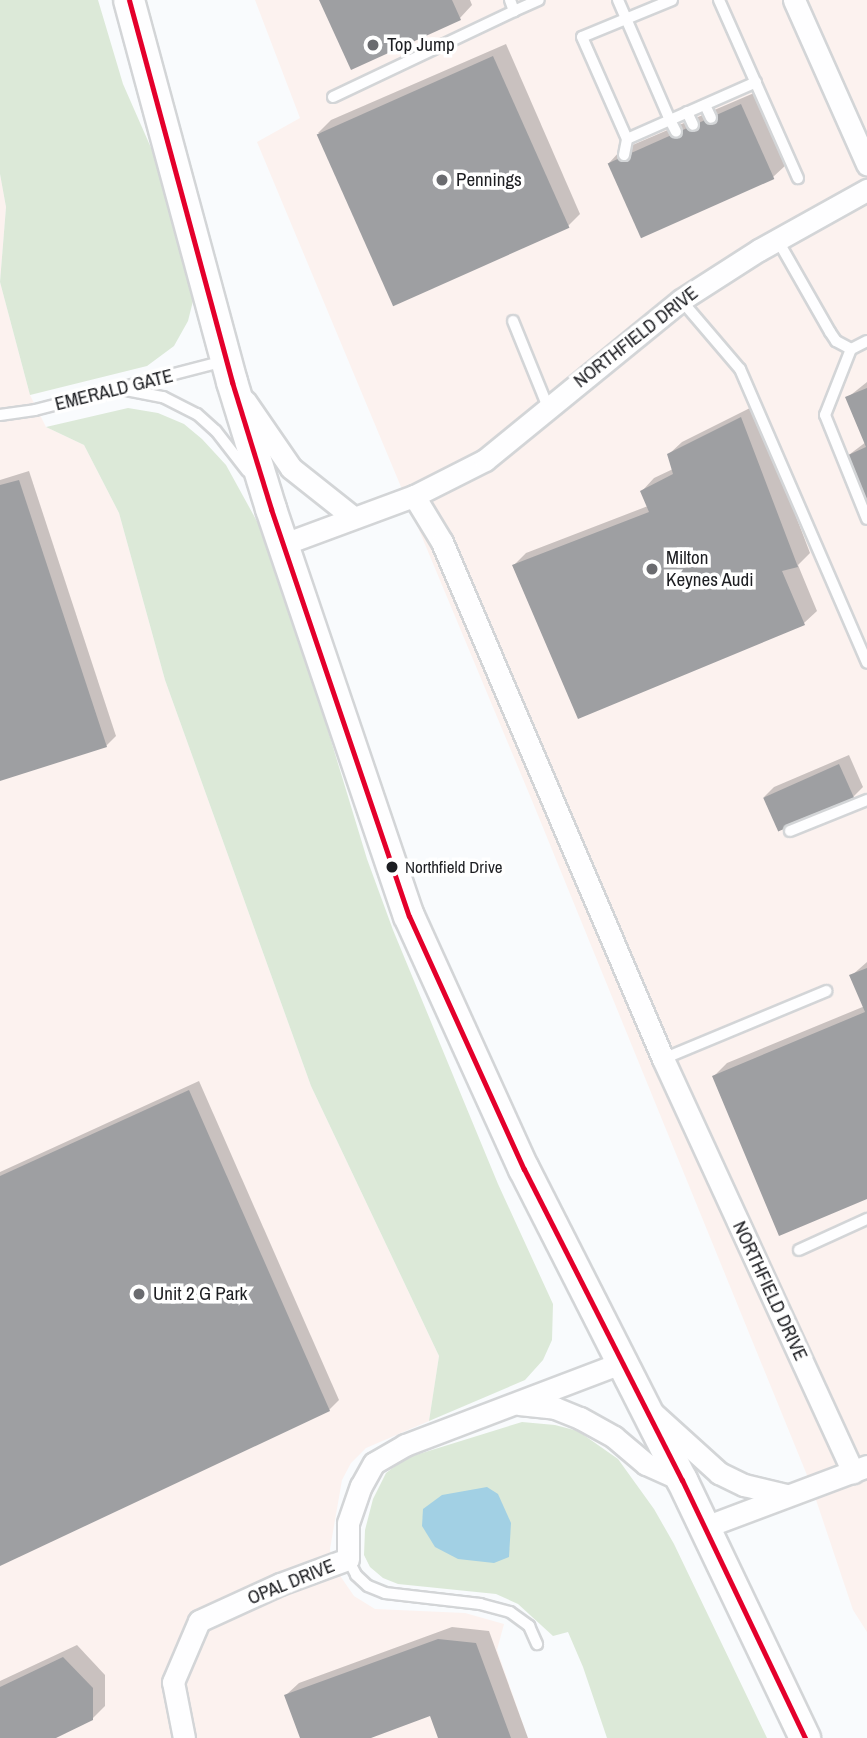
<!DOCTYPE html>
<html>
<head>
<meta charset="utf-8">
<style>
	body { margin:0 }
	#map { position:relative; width:867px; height:1738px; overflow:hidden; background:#f9fbfd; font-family:"Archivo Narrow",sans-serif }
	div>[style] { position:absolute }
	.industrial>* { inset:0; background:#fcf2ef }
	.green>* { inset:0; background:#dce9d8 }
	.water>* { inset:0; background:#a2d0e4 }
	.shadow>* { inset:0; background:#0003 }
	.building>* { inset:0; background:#9e9fa2; transform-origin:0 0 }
	.roads { filter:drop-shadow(2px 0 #d3d5d7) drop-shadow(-2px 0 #d3d5d7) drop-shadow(0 2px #d3d5d7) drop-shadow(0 -2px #d3d5d7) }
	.lane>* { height:10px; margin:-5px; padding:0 5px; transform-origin:5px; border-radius:5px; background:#fefeff }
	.street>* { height:21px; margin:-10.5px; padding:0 10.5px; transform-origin:10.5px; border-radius:10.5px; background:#fefeff }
	.secondary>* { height:30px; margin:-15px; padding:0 15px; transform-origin:15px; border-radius:15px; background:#fefeff }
	.bus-1>* { height:5px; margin:-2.5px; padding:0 2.5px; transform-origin:2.5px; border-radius:2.5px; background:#e4002b }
	.dots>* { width:19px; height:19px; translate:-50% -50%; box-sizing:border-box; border:4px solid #fff; border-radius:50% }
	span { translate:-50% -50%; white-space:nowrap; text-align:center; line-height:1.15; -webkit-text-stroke:7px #fff; paint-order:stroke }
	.bus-label { font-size:17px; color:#1d1e22 }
	.left { translate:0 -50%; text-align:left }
	.poi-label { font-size:19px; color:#1d1e22 }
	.street-label { font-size:19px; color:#1d1e22 }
</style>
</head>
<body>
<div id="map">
	<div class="industrial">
		<div style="clip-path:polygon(255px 0,867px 0,867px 1632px,853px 1610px,811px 1485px,533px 803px,257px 142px,300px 118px)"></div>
		<div style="clip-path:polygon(0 174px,6px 207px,0 282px,30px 395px,46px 427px,84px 445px,119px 513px,165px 680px,311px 1086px,439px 1356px,429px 1421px,366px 1448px,351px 1463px,342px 1480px,330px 1549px,332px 1564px,354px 1596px,375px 1609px,465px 1613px,504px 1624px,497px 1650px,528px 1738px,0 1738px)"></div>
	</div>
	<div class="green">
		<div style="clip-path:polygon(0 0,98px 0,123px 84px,159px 166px,193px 301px,188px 321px,174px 346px,147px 366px,30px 395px,0 282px,6px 207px,0 174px)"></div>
		<div style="clip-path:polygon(128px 408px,158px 413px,184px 424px,202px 439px,226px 465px,259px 525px,302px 645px,367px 859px,393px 930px,498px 1184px,553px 1304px,552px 1340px,543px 1360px,525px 1380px,429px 1421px,439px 1356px,311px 1086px,165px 680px,119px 513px,84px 445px,46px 427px)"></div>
		<div style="clip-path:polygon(522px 1422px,555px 1425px,578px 1431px,618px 1459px,654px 1509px,674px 1544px,767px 1738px,607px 1738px,583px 1667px,568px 1632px,553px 1636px,518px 1604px,496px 1594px,398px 1584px,383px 1578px,370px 1567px,364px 1555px,365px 1530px,373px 1499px,386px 1473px,406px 1458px)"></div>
	</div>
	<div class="water">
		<div style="clip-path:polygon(487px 1487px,498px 1494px,511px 1523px,509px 1557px,494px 1563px,458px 1559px,435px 1547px,422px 1526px,423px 1509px,442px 1495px)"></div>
	</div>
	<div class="shadow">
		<div style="clip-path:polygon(321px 0,470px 0,472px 5px,460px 18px)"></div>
		<div style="clip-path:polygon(506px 44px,580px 214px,567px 227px,318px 133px,331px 120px)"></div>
		<div style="clip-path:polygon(754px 93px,786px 165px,773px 177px,609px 163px,621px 150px)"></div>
		<div style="clip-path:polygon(867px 382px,867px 506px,846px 457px,866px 442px,847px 398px)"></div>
		<div style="clip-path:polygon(754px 406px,810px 553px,798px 565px,817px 611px,804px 623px,514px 565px,526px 553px,648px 506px,642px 491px,654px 478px,673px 469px,669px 454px,682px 442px)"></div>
		<div style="clip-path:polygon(29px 471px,116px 736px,106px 746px,0 779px,0 480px)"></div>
		<div style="clip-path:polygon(849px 755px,863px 787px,853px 797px,764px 797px,774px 787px)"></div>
		<div style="clip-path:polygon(867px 962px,867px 1197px,714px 1076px,727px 1063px,865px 1006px,851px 976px)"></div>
		<div style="clip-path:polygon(199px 1081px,339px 1400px,329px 1410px,0 1564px,0 1172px)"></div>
		<div style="clip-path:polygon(452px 1627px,489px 1631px,528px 1738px,440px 1738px,431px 1714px,366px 1738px,302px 1738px,286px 1695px,299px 1683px)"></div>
		<div style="clip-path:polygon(77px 1645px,105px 1675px,105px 1706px,92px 1719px,52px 1738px,0 1738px,0 1681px)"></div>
	</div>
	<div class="building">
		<div style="clip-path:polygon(319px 0,452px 0,461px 20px,351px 70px)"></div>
		<div style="left:493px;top:56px;width:188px;height:193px;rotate:66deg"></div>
		<div style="left:741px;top:104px;width:82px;height:146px;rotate:66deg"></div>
		<div style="clip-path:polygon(867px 388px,867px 510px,844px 457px,866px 447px,845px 397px)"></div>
		<div style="clip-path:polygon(741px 417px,798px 567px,782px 571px,805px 625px,578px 719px,512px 565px,649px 512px,640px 491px,673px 474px,667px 454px)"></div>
		<div style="clip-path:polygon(19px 480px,107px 747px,0 781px,0 485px)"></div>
		<div style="left:839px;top:764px;width:37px;height:83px;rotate:66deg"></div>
		<div style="clip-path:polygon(867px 968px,867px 1199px,779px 1236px,712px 1076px,865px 1012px,849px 975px)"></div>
		<div style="clip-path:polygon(189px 1090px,330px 1411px,0 1566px,0 1176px)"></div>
		<div style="clip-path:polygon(438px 1639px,476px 1643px,511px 1738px,438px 1738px,430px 1716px,371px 1738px,300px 1738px,284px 1695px)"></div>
		<div style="clip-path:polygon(63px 1657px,93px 1688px,93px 1720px,56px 1738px,0 1738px,0 1687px)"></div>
	</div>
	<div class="roads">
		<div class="lane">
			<div style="left:510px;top:0;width:12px;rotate:70deg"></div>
			<div style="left:514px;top:11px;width:27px;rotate:-24deg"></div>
			<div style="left:618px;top:0;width:131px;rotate:66.6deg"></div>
			<div style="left:670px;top:120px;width:94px;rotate:-23.8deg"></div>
			<div style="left:672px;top:0;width:97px;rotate:157.7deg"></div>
			<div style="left:582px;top:37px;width:111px;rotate:66.2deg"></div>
			<div style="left:627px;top:139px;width:47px;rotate:-23.8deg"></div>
			<div style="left:670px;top:120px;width:13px;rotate:63deg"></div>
			<div style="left:719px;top:0;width:195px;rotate:66.1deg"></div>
			<div style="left:333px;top:97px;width:200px;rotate:-25.4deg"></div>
			<div style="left:705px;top:105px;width:14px;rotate:65deg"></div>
			<div style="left:687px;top:112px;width:14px;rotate:65deg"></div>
			<div style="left:624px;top:155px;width:16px;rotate:-79deg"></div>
			<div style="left:777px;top:239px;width:107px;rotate:60.3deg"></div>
			<div style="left:830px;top:332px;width:11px;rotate:56deg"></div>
			<div style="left:836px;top:341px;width:17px;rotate:28deg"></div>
			<div style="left:681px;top:300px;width:91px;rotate:49.5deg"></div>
			<div style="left:740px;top:369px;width:320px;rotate:66.6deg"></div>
			<div style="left:513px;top:321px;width:93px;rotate:67.9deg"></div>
			<div style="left:867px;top:341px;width:18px;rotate:153deg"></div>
			<div style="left:851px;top:349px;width:71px;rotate:111.5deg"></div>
			<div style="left:825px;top:415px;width:112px;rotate:68deg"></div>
			<div style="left:126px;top:390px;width:38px;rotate:11deg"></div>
			<div style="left:163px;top:397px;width:38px;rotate:27deg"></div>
			<div style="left:197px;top:414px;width:25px;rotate:42deg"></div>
			<div style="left:216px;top:431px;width:51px;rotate:52.2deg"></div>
			<div style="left:0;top:415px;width:35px;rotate:-8deg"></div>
			<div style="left:35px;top:410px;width:196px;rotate:-14.5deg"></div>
			<div style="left:790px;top:831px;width:83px;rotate:-21.9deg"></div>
			<div style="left:663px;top:1059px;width:177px;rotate:-22.6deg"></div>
			<div style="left:799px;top:1250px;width:75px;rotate:-24.5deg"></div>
			<div style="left:348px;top:1559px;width:18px;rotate:63deg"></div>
			<div style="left:356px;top:1575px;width:16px;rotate:43deg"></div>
			<div style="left:368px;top:1586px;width:18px;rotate:22deg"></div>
			<div style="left:385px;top:1593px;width:96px;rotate:6.6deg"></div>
			<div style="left:480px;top:1604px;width:31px;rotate:15deg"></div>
			<div style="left:510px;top:1612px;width:24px;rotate:36deg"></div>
			<div style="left:529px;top:1626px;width:20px;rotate:66deg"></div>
		</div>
		<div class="street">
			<div style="left:794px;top:0;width:180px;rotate:66deg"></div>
			<div style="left:245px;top:401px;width:81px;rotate:55.5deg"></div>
			<div style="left:291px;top:468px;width:80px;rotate:38.4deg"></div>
			<div style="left:414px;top:496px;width:54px;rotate:58.7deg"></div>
			<div style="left:442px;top:542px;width:562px;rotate:66.85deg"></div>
			<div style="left:663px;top:1059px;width:455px;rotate:65.3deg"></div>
			<div style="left:284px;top:544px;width:139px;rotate:-20.3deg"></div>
			<div style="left:414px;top:496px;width:80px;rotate:-26.9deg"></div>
			<div style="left:485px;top:460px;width:253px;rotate:-39.2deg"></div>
			<div style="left:681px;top:300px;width:93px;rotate:-32.7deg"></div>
			<div style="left:759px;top:250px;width:124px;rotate:-29.1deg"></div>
			<div style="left:519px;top:1404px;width:36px;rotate:6deg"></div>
			<div style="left:555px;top:1408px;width:27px;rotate:22deg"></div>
			<div style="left:580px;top:1418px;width:39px;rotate:29deg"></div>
			<div style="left:614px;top:1437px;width:42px;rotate:40.2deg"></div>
			<div style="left:646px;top:1464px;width:39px;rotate:24deg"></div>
			<div style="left:654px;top:1414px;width:88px;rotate:42.2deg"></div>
			<div style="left:719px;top:1473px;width:28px;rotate:26deg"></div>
			<div style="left:744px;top:1485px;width:43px;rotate:13.4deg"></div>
			<div style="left:705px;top:1527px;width:173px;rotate:-20.6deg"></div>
			<div style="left:184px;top:1738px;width:57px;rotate:-101.1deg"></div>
			<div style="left:173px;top:1682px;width:66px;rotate:-66.9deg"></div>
			<div style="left:199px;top:1621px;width:89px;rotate:-24.6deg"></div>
			<div style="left:280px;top:1584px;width:72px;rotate:-20.2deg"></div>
			<div style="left:348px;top:1559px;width:36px;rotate:-90deg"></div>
			<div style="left:348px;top:1523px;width:39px;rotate:-71deg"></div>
			<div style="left:361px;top:1486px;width:26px;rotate:-61deg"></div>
			<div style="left:374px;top:1463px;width:36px;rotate:-30deg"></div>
			<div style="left:405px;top:1445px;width:233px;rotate:-20.8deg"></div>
		</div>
		<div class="secondary">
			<div style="left:129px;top:0;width:396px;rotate:74.9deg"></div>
			<div style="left:232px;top:382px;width:133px;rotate:72.9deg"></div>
			<div style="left:271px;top:509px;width:430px;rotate:71.3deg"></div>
			<div style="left:409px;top:916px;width:278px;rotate:65.6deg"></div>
			<div style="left:524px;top:1169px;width:349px;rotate:63.1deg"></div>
			<div style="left:682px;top:1480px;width:286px;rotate:64.5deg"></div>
		</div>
	</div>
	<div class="bus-1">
		<div style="left:129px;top:0;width:396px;rotate:74.9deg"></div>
		<div style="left:232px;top:382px;width:133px;rotate:72.9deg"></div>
		<div style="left:271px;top:509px;width:430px;rotate:71.3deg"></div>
		<div style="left:409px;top:916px;width:278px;rotate:65.6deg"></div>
		<div style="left:524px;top:1169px;width:349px;rotate:63.1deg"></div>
		<div style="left:682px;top:1480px;width:286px;rotate:64.5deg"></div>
	</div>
	<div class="dots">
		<div style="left:373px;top:45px;background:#6a6b6f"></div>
		<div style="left:442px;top:180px;background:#6a6b6f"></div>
		<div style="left:652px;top:569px;background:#6a6b6f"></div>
		<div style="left:392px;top:867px;background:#1d1e22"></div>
		<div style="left:139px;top:1294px;background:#6a6b6f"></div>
	</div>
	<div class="bus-label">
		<span class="left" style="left:405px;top:867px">Northfield Drive</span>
	</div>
	<div class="poi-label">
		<span class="left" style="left:387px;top:45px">Top Jump</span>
		<span class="left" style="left:456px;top:180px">Pennings</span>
		<span class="left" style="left:666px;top:569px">Milton<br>Keynes Audi</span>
		<span class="left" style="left:153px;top:1294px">Unit 2 G Park</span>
	</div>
	<div class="street-label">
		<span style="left:636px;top:337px;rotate:-38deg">NORTHFIELD DRIVE</span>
		<span style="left:114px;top:390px;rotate:-14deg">EMERALD GATE</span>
		<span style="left:770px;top:1291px;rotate:65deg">NORTHFIELD DRIVE</span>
		<span style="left:291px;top:1582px;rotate:-22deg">OPAL DRIVE</span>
	</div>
</div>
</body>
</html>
